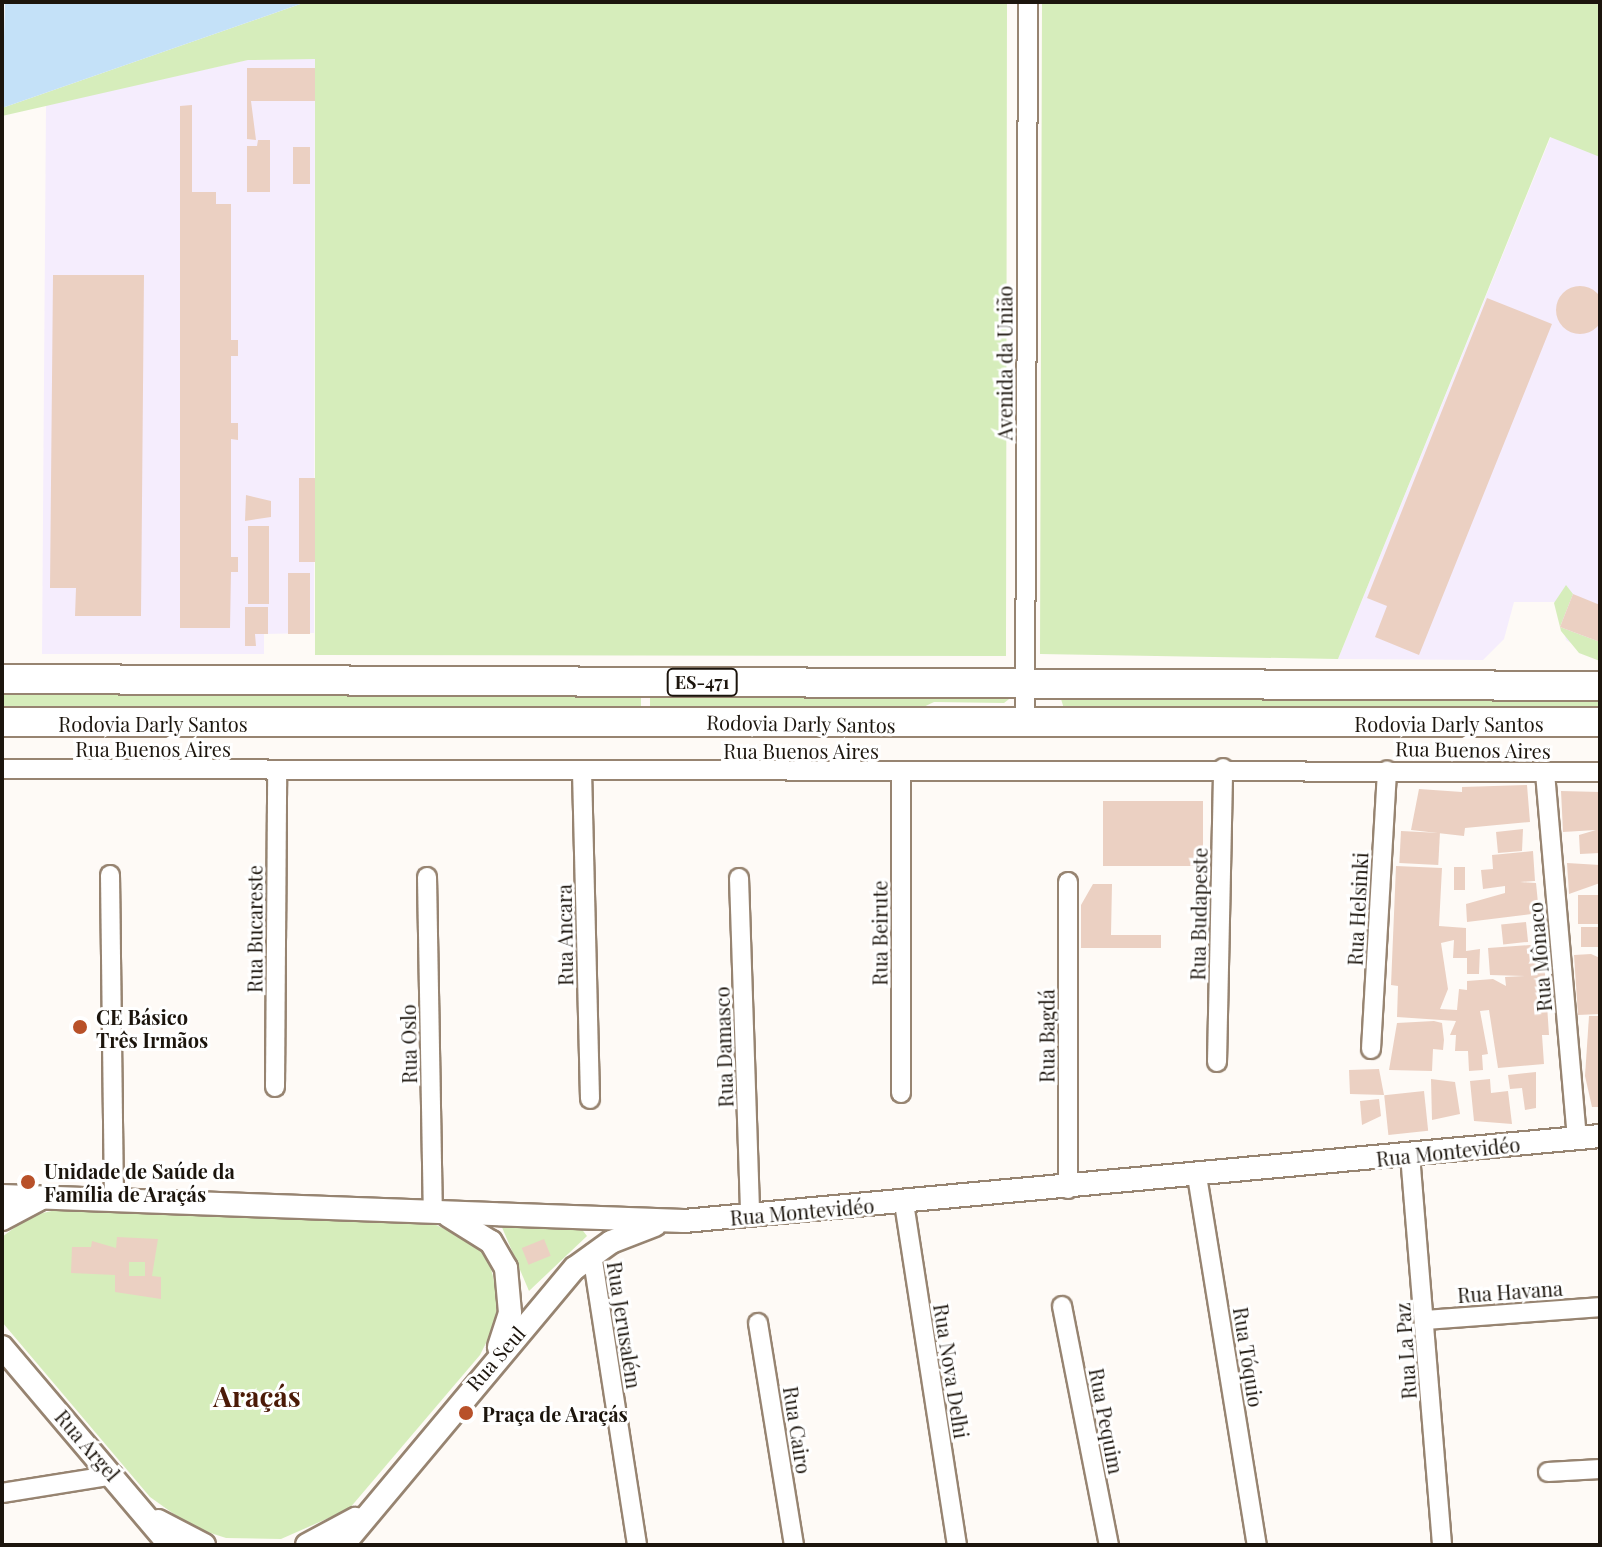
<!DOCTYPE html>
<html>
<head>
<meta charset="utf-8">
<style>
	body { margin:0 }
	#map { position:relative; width:1602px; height:1547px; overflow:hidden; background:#fefaf6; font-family:"Playfair Display",serif }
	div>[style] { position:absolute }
	.industrial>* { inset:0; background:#f5edfd }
	.green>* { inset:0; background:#d6edbb; transform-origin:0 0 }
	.water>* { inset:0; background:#c4e1f8 }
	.building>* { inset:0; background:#ebd0c2; transform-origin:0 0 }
	.round { border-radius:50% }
	.roads { filter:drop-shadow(2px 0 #978471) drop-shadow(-2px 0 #978471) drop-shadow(0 2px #978471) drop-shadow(0 -2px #978471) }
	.minor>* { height:18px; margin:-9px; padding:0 9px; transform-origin:9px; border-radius:9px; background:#fff }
	.tertiary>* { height:22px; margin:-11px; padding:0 11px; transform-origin:11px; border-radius:11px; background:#fff }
	.primary>* { height:28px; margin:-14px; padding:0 14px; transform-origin:14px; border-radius:14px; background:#fff }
	.dots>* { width:22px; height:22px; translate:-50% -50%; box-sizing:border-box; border:4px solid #fff; border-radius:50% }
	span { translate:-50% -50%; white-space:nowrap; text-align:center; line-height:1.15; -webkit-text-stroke:6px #fff; paint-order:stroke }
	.shield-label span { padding:2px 6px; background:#fff; border:2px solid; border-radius:6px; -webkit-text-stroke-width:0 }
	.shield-label { font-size:18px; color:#1c150d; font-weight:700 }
	.street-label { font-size:20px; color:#1c150d }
	.poi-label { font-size:20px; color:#1c150d; font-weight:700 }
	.left { translate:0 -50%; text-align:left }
	.district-label { font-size:28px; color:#4b1a07; font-weight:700 }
	.frame { position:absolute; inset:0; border:4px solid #1c150d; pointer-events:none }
</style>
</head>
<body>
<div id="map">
	<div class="industrial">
		<div style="clip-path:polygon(1600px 16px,1600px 661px,1566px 640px,1557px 602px,1514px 602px,1504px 639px,1483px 660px,1338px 659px)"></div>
		<div style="clip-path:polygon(315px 58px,314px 633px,264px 634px,264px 654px,42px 654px,46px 105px,247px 60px)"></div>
	</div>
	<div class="green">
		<div style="clip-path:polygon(306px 2px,1007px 2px,1006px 656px,315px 655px,315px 59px,248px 60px,2px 116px,2px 108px)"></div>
		<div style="clip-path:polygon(1042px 2px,1600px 2px,1600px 157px,1550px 137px,1338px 659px,1040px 654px)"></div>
		<div style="clip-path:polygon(1566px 585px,1573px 594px,1560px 627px,1600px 642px,1600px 661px,1579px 653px,1561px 631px,1554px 603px)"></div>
		<div style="left:2px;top:690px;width:639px;height:20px"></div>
		<div style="clip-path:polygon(650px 692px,1013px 696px,1004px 703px,934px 702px,911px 713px,650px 712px)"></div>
		<div style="clip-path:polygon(1061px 699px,1600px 699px,1600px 715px,1065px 712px)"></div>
		<div style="clip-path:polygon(56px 1210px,436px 1225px,473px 1242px,489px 1260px,498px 1298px,494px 1327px,480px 1355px,349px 1509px,281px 1539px,226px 1538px,192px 1527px,150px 1497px,2px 1322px,2px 1237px,30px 1216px)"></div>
		<div style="clip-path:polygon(501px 1225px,580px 1227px,587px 1236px,529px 1291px)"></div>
	</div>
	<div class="water">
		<div style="clip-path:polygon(5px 2px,306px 2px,2px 108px)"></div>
	</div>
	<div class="building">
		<div style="clip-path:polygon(247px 68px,315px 68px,315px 101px,251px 101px,256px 140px,247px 139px)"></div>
		<div style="clip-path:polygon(192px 105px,192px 192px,216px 192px,216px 204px,231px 204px,231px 340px,238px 340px,238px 356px,231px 356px,231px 423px,238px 423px,238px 440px,231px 439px,231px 557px,238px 557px,238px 572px,231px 572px,230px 628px,180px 628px,180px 106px)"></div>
		<div style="clip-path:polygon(258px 140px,270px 140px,270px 192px,247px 192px,247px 146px,257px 146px)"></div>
		<div style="left:293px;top:147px;width:17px;height:37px"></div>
		<div style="clip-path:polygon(53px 275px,144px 275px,141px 616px,75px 616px,76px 588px,50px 588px)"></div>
		<div class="round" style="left:1556px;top:286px;width:48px;height:48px"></div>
		<div style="clip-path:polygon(1487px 298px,1552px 324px,1419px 655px,1375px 637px,1387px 606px,1367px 598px)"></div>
		<div style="left:299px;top:478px;width:16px;height:84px"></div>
		<div style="clip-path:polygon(246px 495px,271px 501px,271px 517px,245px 521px)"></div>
		<div style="left:248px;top:526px;width:21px;height:78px"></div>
		<div style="left:288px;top:573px;width:22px;height:61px"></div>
		<div style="clip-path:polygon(1573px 594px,1600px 605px,1600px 642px,1560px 627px)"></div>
		<div style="clip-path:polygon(245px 607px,268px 607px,268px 634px,255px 634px,256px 646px,245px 646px)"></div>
		<div style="clip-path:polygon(1527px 785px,1530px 822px,1465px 828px,1464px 836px,1411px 830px,1419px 789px,1462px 792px,1462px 787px)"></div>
		<div style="clip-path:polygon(1561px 791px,1600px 792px,1600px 853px,1580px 854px,1579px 835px,1596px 830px,1563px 832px)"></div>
		<div style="left:1103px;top:801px;width:100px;height:65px"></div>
		<div style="clip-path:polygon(1523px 829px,1522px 851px,1498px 853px,1496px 832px)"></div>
		<div style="left:1401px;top:831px;width:39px;height:32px;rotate:3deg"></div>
		<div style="clip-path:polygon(1533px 851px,1535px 881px,1520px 882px,1536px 883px,1539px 913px,1467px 922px,1466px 904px,1505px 893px,1505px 886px,1483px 889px,1481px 870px,1493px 869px,1492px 855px)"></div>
		<div style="clip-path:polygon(1567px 863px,1600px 865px,1600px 883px,1569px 894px)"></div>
		<div style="clip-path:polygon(1396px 866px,1442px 868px,1439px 926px,1466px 928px,1466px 951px,1480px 949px,1479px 974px,1467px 974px,1467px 958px,1453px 958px,1454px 940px,1441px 943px,1448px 989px,1440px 1009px,1457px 1010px,1459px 989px,1467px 990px,1467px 981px,1493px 979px,1506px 986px,1505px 977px,1525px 976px,1490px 975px,1488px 948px,1543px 944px,1549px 1035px,1542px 1035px,1544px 1064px,1498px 1068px,1489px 1010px,1480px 1011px,1488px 1054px,1482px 1055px,1483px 1070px,1469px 1071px,1468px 1051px,1455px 1051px,1456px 1035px,1450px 1035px,1456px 1021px,1397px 1017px,1398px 986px,1391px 985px)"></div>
		<div style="left:1454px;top:867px;width:11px;height:23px"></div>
		<div style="clip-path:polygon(1093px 884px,1112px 884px,1111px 935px,1161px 935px,1161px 948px,1081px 948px,1081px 905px)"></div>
		<div style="left:1600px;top:895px;width:29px;height:22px;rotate:90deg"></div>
		<div style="left:1526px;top:922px;width:20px;height:25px;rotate:84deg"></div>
		<div style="left:1600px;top:927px;width:20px;height:19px;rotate:90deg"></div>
		<div style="clip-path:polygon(1591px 954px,1600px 958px,1600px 1014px,1578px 1015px,1574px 955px)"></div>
		<div style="clip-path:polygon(1589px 1016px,1600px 1016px,1600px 1107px,1592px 1107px,1585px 1076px)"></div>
		<div style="clip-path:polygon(1434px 1021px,1442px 1023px,1444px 1040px,1443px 1050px,1433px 1049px,1432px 1071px,1389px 1070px,1397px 1023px)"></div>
		<div style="clip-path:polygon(1379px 1069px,1384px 1095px,1350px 1094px,1349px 1070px)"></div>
		<div style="clip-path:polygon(1536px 1072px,1536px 1108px,1525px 1110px,1522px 1088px,1510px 1089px,1508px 1075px)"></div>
		<div style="clip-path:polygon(1431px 1079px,1455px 1082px,1460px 1114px,1432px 1120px)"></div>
		<div style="clip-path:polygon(1490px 1079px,1491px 1093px,1508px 1091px,1512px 1124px,1474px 1121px,1470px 1081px)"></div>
		<div style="left:1424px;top:1091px;width:40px;height:40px;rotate:84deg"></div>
		<div style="clip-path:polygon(1379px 1099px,1381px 1116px,1362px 1125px,1360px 1101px)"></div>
		<div style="clip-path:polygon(evenodd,117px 1237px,158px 1239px,152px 1276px,161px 1277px,161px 1299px,115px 1292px,115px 1275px,71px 1273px,72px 1247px,91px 1247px,92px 1241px,116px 1248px,117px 1237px,129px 1262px,145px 1262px,145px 1276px,129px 1276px,129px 1262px)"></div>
		<div style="left:544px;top:1239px;width:18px;height:24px;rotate:68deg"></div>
	</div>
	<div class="roads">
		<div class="minor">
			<div style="left:1025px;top:724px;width:722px;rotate:-89.76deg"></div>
			<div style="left:2px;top:769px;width:1598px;rotate:0.11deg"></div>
			<div style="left:582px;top:771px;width:328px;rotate:88.6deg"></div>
			<div style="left:901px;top:772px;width:321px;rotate:90deg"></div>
			<div style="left:1545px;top:773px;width:366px;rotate:85deg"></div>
			<div style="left:110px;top:875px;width:325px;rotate:89.3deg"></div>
			<div style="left:427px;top:877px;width:334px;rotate:89deg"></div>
			<div style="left:739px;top:878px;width:337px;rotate:88.1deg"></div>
			<div style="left:1068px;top:882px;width:307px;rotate:90deg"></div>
			<div style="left:1371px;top:1049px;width:279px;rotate:-86.7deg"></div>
			<div style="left:1217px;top:1062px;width:294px;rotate:-88.8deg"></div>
			<div style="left:275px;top:1087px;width:317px;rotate:-89.6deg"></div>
			<div style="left:1410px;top:1155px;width:391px;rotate:85.3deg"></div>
			<div style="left:1197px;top:1176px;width:374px;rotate:80.8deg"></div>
			<div style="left:904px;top:1203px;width:346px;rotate:81.2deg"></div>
			<div style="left:592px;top:1254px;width:294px;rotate:81.2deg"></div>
			<div style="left:1062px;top:1306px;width:244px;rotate:78.9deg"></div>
			<div style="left:1424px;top:1320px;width:176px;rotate:-4.2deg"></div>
			<div style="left:758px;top:1323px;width:225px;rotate:80.8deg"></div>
			<div style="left:1548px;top:1472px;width:52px;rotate:-3.3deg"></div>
			<div style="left:2px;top:1493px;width:113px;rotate:-9.1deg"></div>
		</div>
		<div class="tertiary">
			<div style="left:2px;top:1196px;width:682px;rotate:2.1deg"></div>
			<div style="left:684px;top:1221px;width:920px;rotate:-5.3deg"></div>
			<div style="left:449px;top:1216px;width:49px;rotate:31.8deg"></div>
			<div style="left:491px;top:1242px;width:30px;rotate:60deg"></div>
			<div style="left:506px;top:1268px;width:45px;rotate:84.9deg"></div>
			<div style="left:510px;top:1313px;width:36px;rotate:108deg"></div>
			<div style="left:2px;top:1219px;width:41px;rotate:-27.8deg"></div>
			<div style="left:2px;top:1347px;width:260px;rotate:49.7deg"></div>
			<div style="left:158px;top:1521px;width:52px;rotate:27.6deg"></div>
			<div style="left:307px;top:1545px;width:55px;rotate:-28.4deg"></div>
			<div style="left:343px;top:1545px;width:361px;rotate:-50.1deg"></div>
			<div style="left:575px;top:1268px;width:44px;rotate:-35.8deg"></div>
			<div style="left:611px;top:1242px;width:47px;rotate:-21.1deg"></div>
		</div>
		<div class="primary">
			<div style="left:2px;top:679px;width:1598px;rotate:0.25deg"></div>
			<div style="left:2px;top:722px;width:1598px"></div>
		</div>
	</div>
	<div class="dots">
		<div style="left:80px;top:1027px;background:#b85129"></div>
		<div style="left:28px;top:1182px;background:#b85129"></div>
		<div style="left:466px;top:1413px;background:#b85129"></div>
	</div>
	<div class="shield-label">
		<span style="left:702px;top:682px">ES-471</span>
	</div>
	<div class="street-label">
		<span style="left:1004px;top:363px;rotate:-90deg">Avenida da União</span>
		<span style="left:153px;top:723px">Rodovia Darly Santos</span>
		<span style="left:801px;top:723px;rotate:1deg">Rodovia Darly Santos</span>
		<span style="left:1449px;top:723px">Rodovia Darly Santos</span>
		<span style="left:153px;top:748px">Rua Buenos Aires</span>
		<span style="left:1473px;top:749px;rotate:1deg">Rua Buenos Aires</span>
		<span style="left:801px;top:750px">Rua Buenos Aires</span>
		<span style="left:1357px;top:909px;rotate:-87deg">Rua Helsinki</span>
		<span style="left:1198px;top:914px;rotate:-89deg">Rua Budapeste</span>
		<span style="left:254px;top:929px;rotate:-90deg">Rua Bucareste</span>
		<span style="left:879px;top:933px;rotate:-90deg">Rua Beirute</span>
		<span style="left:564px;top:935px;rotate:-91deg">Rua Ancara</span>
		<span style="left:1539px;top:957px;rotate:-95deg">Rua Mônaco</span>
		<span style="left:1046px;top:1036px;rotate:-90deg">Rua Bagdá</span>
		<span style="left:408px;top:1044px;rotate:-91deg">Rua Oslo</span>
		<span style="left:723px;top:1047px;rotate:-92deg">Rua Damasco</span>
		<span style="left:1448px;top:1151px;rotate:-6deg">Rua Montevidéo</span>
		<span style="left:802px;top:1211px;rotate:-5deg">Rua Montevidéo</span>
		<span style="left:1510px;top:1291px;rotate:-4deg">Rua Havana</span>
		<span style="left:625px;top:1325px;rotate:81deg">Rua Jerusalém</span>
		<span style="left:1405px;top:1351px;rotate:-94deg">Rua La Paz</span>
		<span style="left:1249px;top:1357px;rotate:81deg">Rua Tóquio</span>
		<span style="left:495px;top:1358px;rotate:-49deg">Rua Seul</span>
		<span style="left:952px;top:1371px;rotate:81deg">Rua Nova Delhi</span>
		<span style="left:1107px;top:1421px;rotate:79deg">Rua Pequim</span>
		<span style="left:798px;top:1430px;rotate:81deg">Rua Cairo</span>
		<span style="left:88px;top:1445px;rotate:49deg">Rua Argel</span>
	</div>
	<div class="poi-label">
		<span class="left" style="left:96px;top:1028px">CE Básico<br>Três Irmãos</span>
		<span class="left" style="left:44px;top:1182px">Unidade de Saúde da<br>Família de Araçás</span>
		<span class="left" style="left:482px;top:1413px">Praça de Araçás</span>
	</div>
	<div class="district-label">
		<span style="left:257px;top:1396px">Araçás</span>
	</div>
	<div class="frame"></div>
</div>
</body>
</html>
